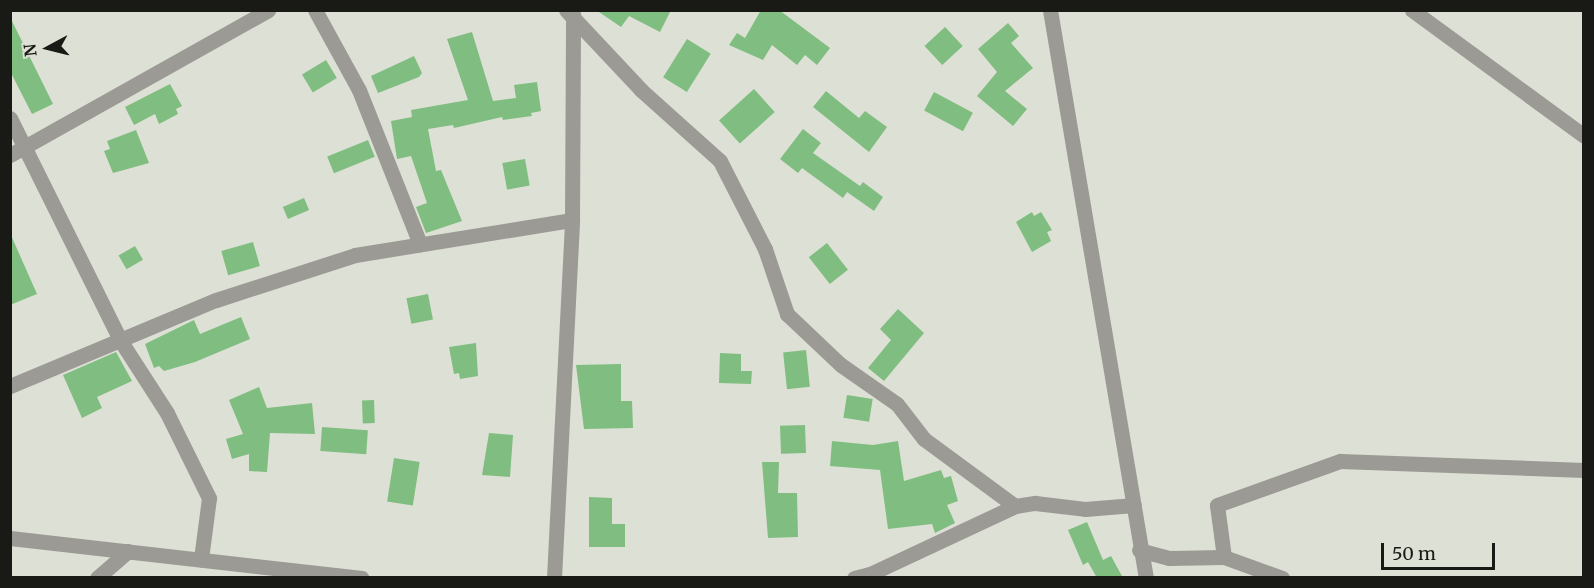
<!DOCTYPE html>
<html>
<head>
<meta charset="utf-8">
<style>
	body { margin:0 }
	#map { position:relative; width:1594px; height:588px; overflow:hidden; background:#dde0d4; font-family:Merriweather,serif }
	div>[style] { position:absolute }
	.building>* { inset:0; background:#80bd80; transform-origin:0 0 }
	.street>* { height:15px; margin:-7.5px; padding:0 7.5px; transform-origin:7.5px; border-radius:7.5px; background:#9b9a95 }
	span { translate:-50% -50%; white-space:nowrap; text-align:center; line-height:1.15; -webkit-text-stroke:5px #dde0d4; paint-order:stroke }
	.frame { position:absolute; inset:0; border:12px solid #191a16; pointer-events:none }
	.north { position:absolute; left:18px; top:18px; width:60px; height:60px; -webkit-text-stroke:4px #dde0d4; paint-order:stroke; rotate:263deg; font-size:16px; font-weight:700; line-height:24px; text-align:center; color:#191a16 }
	.north::after { content:''; display:block; margin:auto; width:21px; height:27px; background:#191a16; clip-path:polygon(50% 0,100% 100%,50% 72%,0 100%) }
	.scale { position:absolute; left:1381px; top:543px; width:114px; height:27px; box-sizing:border-box; border:3px solid #191a16; border-top:0; padding-left:8px; font-size:18px; line-height:21px; white-space:nowrap; color:#191a16; -webkit-text-stroke:4px #dde0d4; paint-order:stroke }
</style>
</head>
<body>
<div id="map">
	<div class="building">
		<div style="clip-path:polygon(596px 10px,671px 10px,660px 32px,629px 16px,621px 27px)"></div>
		<div style="clip-path:polygon(761px 10px,779px 10px,830px 48px,817px 65px,805px 55px,797px 65px,772px 45px,763px 60px,729px 45px,737px 33px,745px 38px)"></div>
		<div style="clip-path:polygon(10px 17px,53px 104px,32px 114px,10px 71px)"></div>
		<div style="clip-path:polygon(1008px 23px,1019px 36px,1011px 43px,1033px 68px,1005px 91px,1027px 109px,1013px 126px,977px 96px,997px 72px,978px 49px)"></div>
		<div style="left:945px;top:27px;width:26px;height:28px;rotate:47deg"></div>
		<div style="clip-path:polygon(472px 32px,493px 101px,516px 98px,514px 85px,537px 82px,541px 111px,531px 113px,532px 116px,503px 120px,502px 117px,454px 128px,453px 125px,428px 129px,436px 171px,441px 170px,462px 221px,426px 233px,416px 207px,427px 203px,411px 156px,397px 159px,391px 121px,412px 117px,411px 110px,468px 100px,447px 39px)"></div>
		<div style="left:687px;top:39px;width:28px;height:45px;rotate:32deg"></div>
		<div style="clip-path:polygon(414px 56px,422px 73px,419px 77px,378px 93px,371px 76px)"></div>
		<div style="left:326px;top:60px;width:21px;height:28px;rotate:59deg"></div>
		<div style="clip-path:polygon(170px 84px,182px 106px,176px 109px,178px 114px,159px 124px,155px 114px,134px 125px,125px 107px)"></div>
		<div style="left:754px;top:89px;width:31px;height:47px;rotate:48deg"></div>
		<div style="clip-path:polygon(826px 91px,859px 118px,865px 111px,887px 127px,869px 152px,813px 107px)"></div>
		<div style="left:934px;top:92px;width:44px;height:21px;rotate:28deg"></div>
		<div style="clip-path:polygon(803px 129px,821px 143px,813px 153px,860px 186px,863px 182px,883px 197px,874px 211px,847px 192px,843px 198px,802px 168px,798px 173px,780px 159px)"></div>
		<div style="clip-path:polygon(136px 130px,149px 163px,113px 173px,104px 151px,110px 149px,107px 141px)"></div>
		<div style="left:368px;top:140px;width:18px;height:44px;rotate:68deg"></div>
		<div style="left:525px;top:159px;width:27px;height:23px;rotate:80deg"></div>
		<div style="left:304px;top:198px;width:13px;height:23px;rotate:67deg"></div>
		<div style="clip-path:polygon(1032px 212px,1034px 216px,1041px 212px,1052px 230px,1047px 232px,1051px 241px,1032px 252px,1016px 222px)"></div>
		<div style="clip-path:polygon(10px 233px,37px 294px,10px 305px)"></div>
		<div style="left:253px;top:242px;width:25px;height:33px;rotate:74deg"></div>
		<div style="left:827px;top:243px;width:34px;height:23px;rotate:52deg"></div>
		<div style="left:135px;top:246px;width:16px;height:19px;rotate:60deg"></div>
		<div style="left:428px;top:294px;width:26px;height:22px;rotate:79deg"></div>
		<div style="clip-path:polygon(898px 309px,924px 333px,884px 381px,868px 368px,891px 340px,880px 329px)"></div>
		<div style="clip-path:polygon(241px 317px,250px 339px,195px 362px,164px 371px,159px 366px,154px 368px,145px 344px,194px 320px,200px 334px)"></div>
		<div style="clip-path:polygon(476px 343px,478px 376px,460px 379px,459px 373px,454px 374px,449px 347px)"></div>
		<div style="left:806px;top:350px;width:37px;height:23px;rotate:84deg"></div>
		<div style="clip-path:polygon(116px 352px,132px 381px,97px 397px,102px 408px,82px 418px,63px 375px)"></div>
		<div style="clip-path:polygon(720px 353px,741px 354px,741px 371px,752px 371px,751px 384px,719px 383px)"></div>
		<div style="clip-path:polygon(621px 364px,621px 401px,632px 401px,633px 428px,584px 429px,576px 365px)"></div>
		<div style="clip-path:polygon(259px 387px,267px 408px,312px 403px,315px 434px,270px 433px,267px 472px,249px 471px,249px 454px,232px 459px,226px 439px,243px 434px,229px 400px)"></div>
		<div style="left:847px;top:395px;width:26px;height:23px;rotate:9deg"></div>
		<div style="left:374px;top:400px;width:23px;height:12px;rotate:88deg"></div>
		<div style="left:805px;top:425px;width:28px;height:25px;rotate:88deg"></div>
		<div style="left:322px;top:427px;width:46px;height:24px;rotate:4deg"></div>
		<div style="clip-path:polygon(489px 433px,513px 435px,510px 477px,482px 475px)"></div>
		<div style="clip-path:polygon(832px 441px,873px 445px,898px 441px,904px 481px,941px 470px,944px 478px,951px 476px,958px 501px,947px 505px,955px 523px,935px 533px,932px 524px,888px 529px,880px 470px,830px 466px)"></div>
		<div style="left:394px;top:458px;width:26px;height:44px;rotate:9deg"></div>
		<div style="clip-path:polygon(762px 462px,779px 462px,778px 493px,797px 493px,798px 537px,768px 538px)"></div>
		<div style="clip-path:polygon(589px 497px,612px 498px,612px 524px,625px 524px,625px 547px,589px 547px)"></div>
		<div style="clip-path:polygon(1087px 522px,1103px 560px,1111px 556px,1123px 578px,1097px 578px,1088px 562px,1083px 565px,1068px 530px)"></div>
	</div>
	<div class="street">
		<div style="left:315px;top:10px;width:91px;rotate:61.2deg"></div>
		<div style="left:359px;top:90px;width:166px;rotate:68.4deg"></div>
		<div style="left:566px;top:10px;width:110px;rotate:46.8deg"></div>
		<div style="left:641px;top:90px;width:106px;rotate:41.9deg"></div>
		<div style="left:720px;top:161px;width:99px;rotate:62.9deg"></div>
		<div style="left:765px;top:249px;width:69px;rotate:71.3deg"></div>
		<div style="left:787px;top:314px;width:74px;rotate:43.4deg"></div>
		<div style="left:841px;top:365px;width:68px;rotate:34.9deg"></div>
		<div style="left:897px;top:404px;width:44px;rotate:52.4deg"></div>
		<div style="left:924px;top:439px;width:113px;rotate:36.4deg"></div>
		<div style="left:1050px;top:10px;width:576px;rotate:80.41deg"></div>
		<div style="left:1412px;top:10px;width:213px;rotate:36.2deg"></div>
		<div style="left:10px;top:118px;width:248px;rotate:63.6deg"></div>
		<div style="left:120px;top:340px;width:87px;rotate:57.2deg"></div>
		<div style="left:167px;top:413px;width:95px;rotate:63.7deg"></div>
		<div style="left:209px;top:498px;width:62px;rotate:97.5deg"></div>
		<div style="left:10px;top:155px;width:296px;rotate:-29.3deg"></div>
		<div style="left:10px;top:386px;width:223px;rotate:-22.7deg"></div>
		<div style="left:216px;top:300px;width:146px;rotate:-17.9deg"></div>
		<div style="left:355px;top:255px;width:220px;rotate:-9.2deg"></div>
		<div style="left:10px;top:538px;width:354px;rotate:6.5deg"></div>
		<div style="left:1139px;top:550px;width:31px;rotate:15deg"></div>
		<div style="left:1169px;top:558px;width:55px;rotate:-1deg"></div>
		<div style="left:1224px;top:557px;width:62px;rotate:19.9deg"></div>
		<div style="left:1224px;top:557px;width:52px;rotate:-97.7deg"></div>
		<div style="left:1217px;top:505px;width:131px;rotate:-19.7deg"></div>
		<div style="left:1340px;top:461px;width:244px;rotate:2.1deg"></div>
		<div style="left:97px;top:578px;width:41px;rotate:-41.1deg"></div>
		<div style="left:554px;top:578px;width:358px;rotate:-87.1deg"></div>
		<div style="left:572px;top:220px;width:206px;rotate:-89.7deg"></div>
		<div style="left:854px;top:578px;width:16px;rotate:-14deg"></div>
		<div style="left:870px;top:574px;width:160px;rotate:-25.1deg"></div>
		<div style="left:1015px;top:506px;width:20px;rotate:-9deg"></div>
		<div style="left:1035px;top:503px;width:50px;rotate:6.8deg"></div>
		<div style="left:1085px;top:509px;width:49px;rotate:-4.7deg"></div>
	</div>
	<div class="frame"></div>
	<div class="north">N</div>
	<div class="scale">50 m</div>
</div>
</body>
</html>
